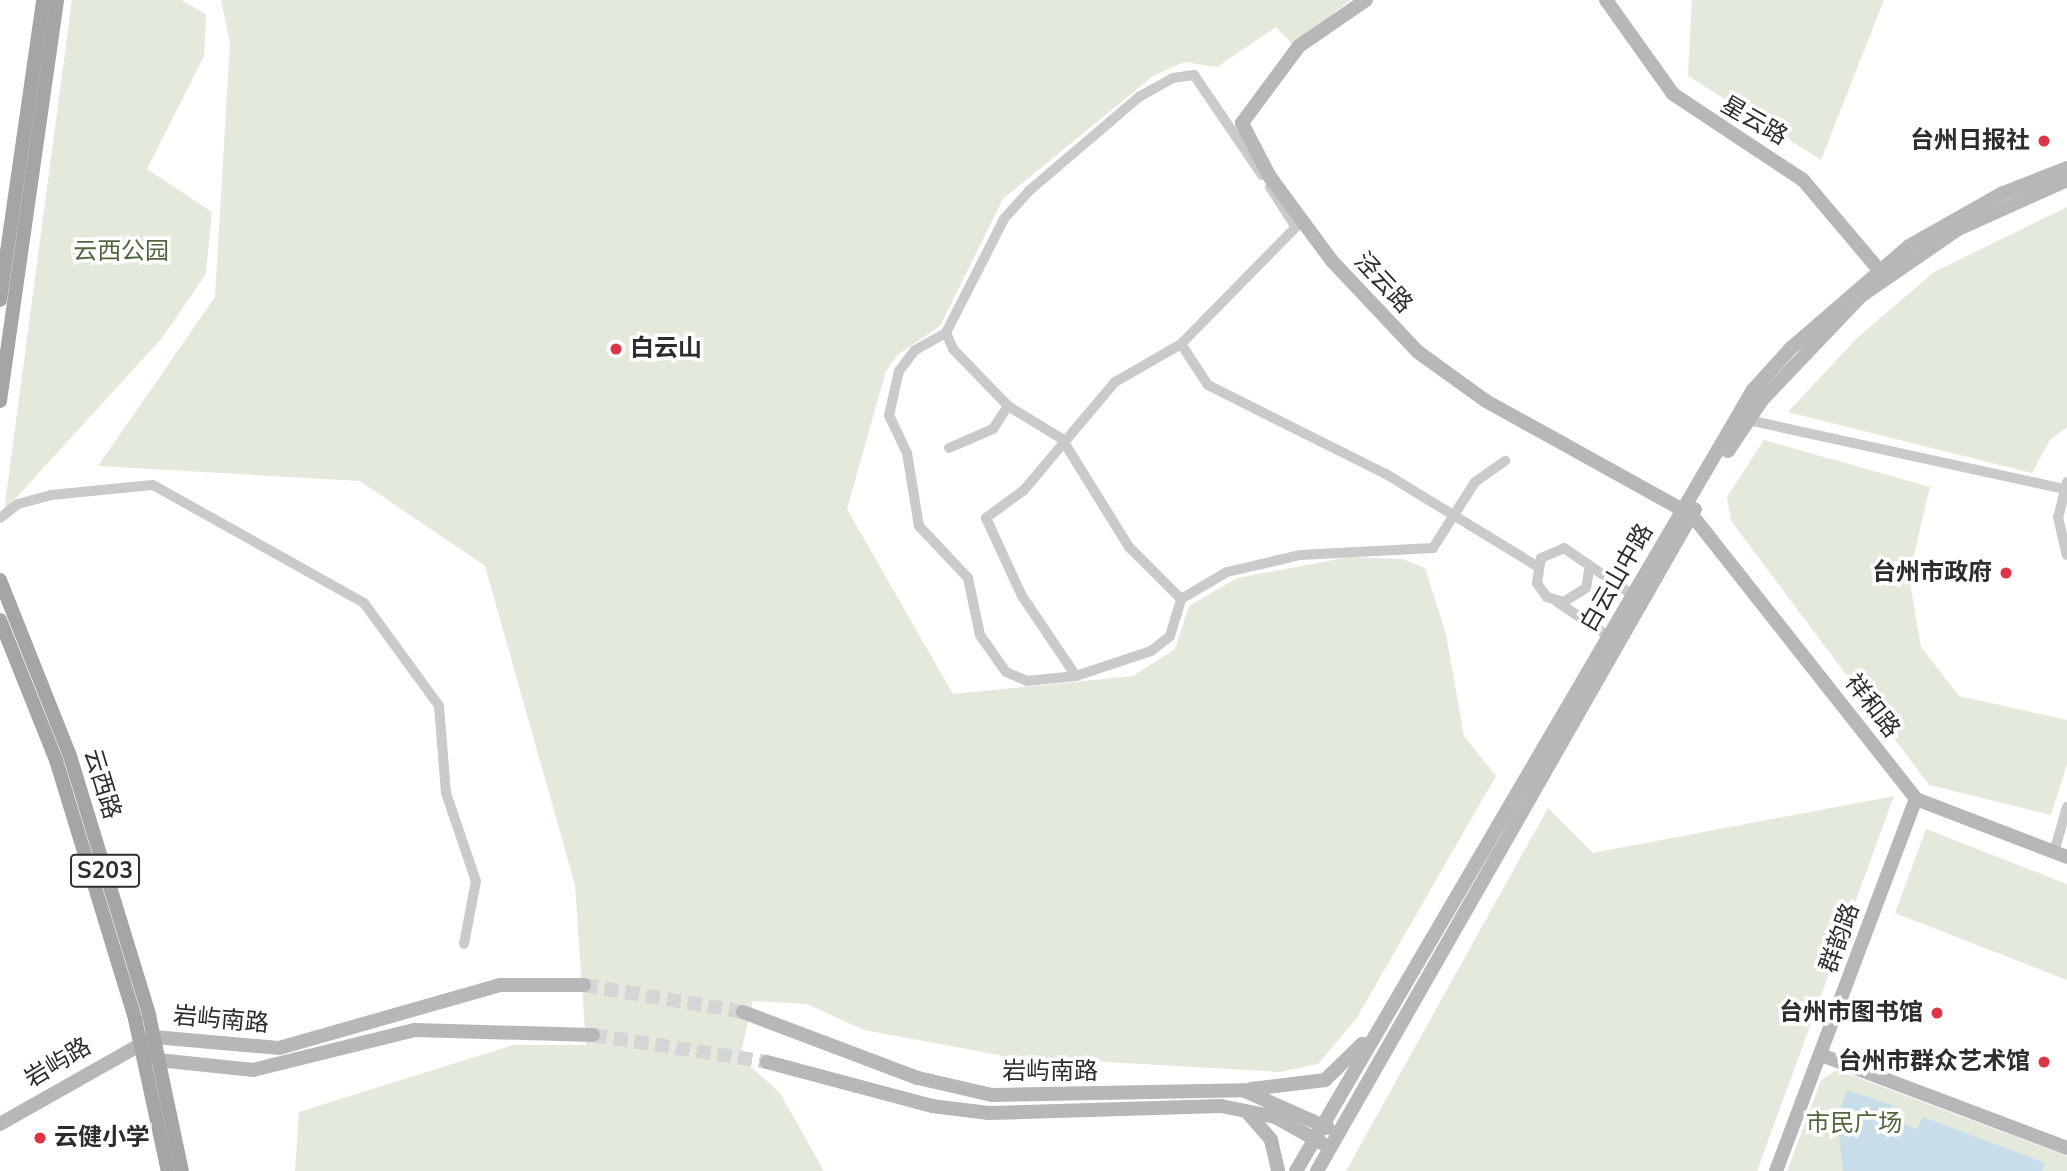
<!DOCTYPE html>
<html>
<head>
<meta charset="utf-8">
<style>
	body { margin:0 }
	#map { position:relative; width:2067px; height:1171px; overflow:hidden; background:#fff; font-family:"Nunito Sans","Noto Sans SC",sans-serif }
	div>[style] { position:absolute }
	.green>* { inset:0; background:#e3eadb }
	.water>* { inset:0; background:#c7dde9 }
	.secondary-tunnel>* { height:14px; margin-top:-7px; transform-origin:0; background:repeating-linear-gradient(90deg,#d5d5d5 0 14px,transparent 0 21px) }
	.street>* { height:10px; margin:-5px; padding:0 5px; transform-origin:5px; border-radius:5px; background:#cacaca }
	.secondary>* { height:14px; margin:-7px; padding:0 7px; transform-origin:7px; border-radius:7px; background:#b7b7b7 }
	.primary>* { height:14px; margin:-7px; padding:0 7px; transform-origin:7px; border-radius:7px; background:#a5a5a5 }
	.dots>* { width:19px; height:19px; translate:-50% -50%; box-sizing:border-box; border:4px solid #fff; border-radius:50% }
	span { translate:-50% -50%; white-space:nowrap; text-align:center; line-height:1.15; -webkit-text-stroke:7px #fff; paint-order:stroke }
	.shield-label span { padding:2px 5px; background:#fff; border:2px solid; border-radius:5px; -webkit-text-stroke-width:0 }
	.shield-label { font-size:23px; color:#2d2d2d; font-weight:700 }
	.street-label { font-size:24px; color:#2d2d2d }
	.poi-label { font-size:24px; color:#2d2d2d; font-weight:700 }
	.right { translate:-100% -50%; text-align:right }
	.left { translate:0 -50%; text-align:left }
	.park-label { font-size:24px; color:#51663c }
</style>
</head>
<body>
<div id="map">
	<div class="green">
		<div style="clip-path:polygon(72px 0,181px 0,206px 14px,204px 56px,147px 169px,212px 212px,206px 274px,162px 338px,4px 511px)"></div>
		<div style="clip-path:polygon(221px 0,1351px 0,1292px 44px,1276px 27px,1217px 67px,1184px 62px,1153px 76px,1003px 199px,940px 326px,897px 355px,886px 371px,847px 509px,953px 694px,1133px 676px,1175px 649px,1189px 606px,1237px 578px,1350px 557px,1402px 559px,1425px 568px,1446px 634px,1464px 736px,1496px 776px,1356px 1019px,1318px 1064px,1280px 1072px,1004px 1056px,864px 1030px,807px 1004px,753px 1001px,740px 1057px,780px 1093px,824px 1171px,295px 1171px,299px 1112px,513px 1045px,586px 1045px,575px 885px,485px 566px,360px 481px,98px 466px,215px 297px,230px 43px)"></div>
		<div style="clip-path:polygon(1692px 0,1884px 0,1821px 160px,1688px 76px)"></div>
		<div style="clip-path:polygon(2067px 207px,2067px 427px,2050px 440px,2032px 473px,1788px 412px,1857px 338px,1934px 272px)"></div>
		<div style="clip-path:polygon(1764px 440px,1930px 487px,1909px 576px,1921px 647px,1959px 696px,2067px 720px,2067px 764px,2051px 815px,1929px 785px,1731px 521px,1727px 497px)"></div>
		<div style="clip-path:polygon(1894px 796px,1757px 1171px,1346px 1171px,1548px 808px,1593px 853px)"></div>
		<div style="clip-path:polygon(1926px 829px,2067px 884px,2067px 980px,1895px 913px)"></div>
		<div style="clip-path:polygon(1837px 1070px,2067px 1156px,2067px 1171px,1787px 1171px,1821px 1080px)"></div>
	</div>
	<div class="water">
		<div style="clip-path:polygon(1847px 1090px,1892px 1105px,1888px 1118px,1917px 1129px,1923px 1117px,2045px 1163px,2042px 1171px,1843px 1171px,1837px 1118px)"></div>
	</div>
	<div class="secondary-tunnel">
		<div style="left:584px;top:985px;width:161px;rotate:9.6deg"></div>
		<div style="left:593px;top:1035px;width:176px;rotate:8.8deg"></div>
	</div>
	<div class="street">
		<div style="left:1262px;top:175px;width:121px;rotate:-124.2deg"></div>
		<div style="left:1194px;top:75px;width:21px;rotate:172deg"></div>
		<div style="left:1173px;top:78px;width:39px;rotate:151deg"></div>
		<div style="left:1139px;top:97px;width:145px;rotate:139.5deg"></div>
		<div style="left:1029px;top:191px;width:38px;rotate:132deg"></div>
		<div style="left:1004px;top:219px;width:128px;rotate:117deg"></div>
		<div style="left:946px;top:333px;width:35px;rotate:151deg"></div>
		<div style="left:915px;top:350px;width:26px;rotate:127deg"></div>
		<div style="left:899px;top:371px;width:45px;rotate:102.8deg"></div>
		<div style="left:889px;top:415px;width:42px;rotate:64.7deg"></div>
		<div style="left:907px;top:453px;width:74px;rotate:80.7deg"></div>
		<div style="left:919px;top:526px;width:71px;rotate:46.7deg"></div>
		<div style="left:968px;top:578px;width:58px;rotate:78.1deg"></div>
		<div style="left:980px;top:635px;width:45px;rotate:54.9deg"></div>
		<div style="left:1006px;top:672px;width:23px;rotate:23deg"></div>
		<div style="left:1027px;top:681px;width:49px;rotate:-5.8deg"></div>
		<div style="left:1076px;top:676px;width:79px;rotate:-18.4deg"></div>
		<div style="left:1151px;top:651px;width:24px;rotate:-38deg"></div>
		<div style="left:1170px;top:636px;width:39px;rotate:-73deg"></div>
		<div style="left:1181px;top:599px;width:53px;rotate:-30.4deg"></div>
		<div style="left:1227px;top:572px;width:75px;rotate:-13.1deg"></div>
		<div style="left:1300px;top:555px;width:133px;rotate:-3deg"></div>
		<div style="left:1433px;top:548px;width:78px;rotate:-57.5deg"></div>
		<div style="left:1475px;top:482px;width:37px;rotate:-35deg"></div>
		<div style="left:1270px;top:187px;width:46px;rotate:57.3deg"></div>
		<div style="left:946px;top:333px;width:17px;rotate:66deg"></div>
		<div style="left:953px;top:349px;width:79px;rotate:46deg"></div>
		<div style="left:1008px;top:406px;width:63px;rotate:31.4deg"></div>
		<div style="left:1062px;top:439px;width:127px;rotate:58.2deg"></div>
		<div style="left:1129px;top:547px;width:74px;rotate:45deg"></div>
		<div style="left:1181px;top:344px;width:49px;rotate:56.6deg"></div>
		<div style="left:1208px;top:385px;width:199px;rotate:26.6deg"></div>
		<div style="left:1386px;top:474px;width:177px;rotate:31.4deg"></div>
		<div style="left:1748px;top:420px;width:323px;rotate:12.3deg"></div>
		<div style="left:949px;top:448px;width:48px;rotate:-23.4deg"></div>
		<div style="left:993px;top:429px;width:27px;rotate:-57deg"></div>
		<div style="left:2067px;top:482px;width:36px;rotate:104deg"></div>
		<div style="left:2058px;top:517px;width:39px;rotate:77deg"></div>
		<div style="left:0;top:518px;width:23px;rotate:-38deg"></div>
		<div style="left:18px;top:504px;width:34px;rotate:-15deg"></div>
		<div style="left:51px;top:495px;width:102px;rotate:-5.6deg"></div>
		<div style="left:153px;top:485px;width:242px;rotate:29.2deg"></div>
		<div style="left:364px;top:603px;width:127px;rotate:53.9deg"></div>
		<div style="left:439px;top:706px;width:87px;rotate:85.4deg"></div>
		<div style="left:446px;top:793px;width:93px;rotate:71.2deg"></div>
		<div style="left:476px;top:881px;width:64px;rotate:100.8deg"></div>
		<div style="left:1589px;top:570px;width:18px;rotate:99deg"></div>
		<div style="left:1586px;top:588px;width:26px;rotate:148deg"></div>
		<div style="left:1564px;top:602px;width:18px;rotate:-164deg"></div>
		<div style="left:1547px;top:597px;width:17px;rotate:-126deg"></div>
		<div style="left:1537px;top:583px;width:25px;rotate:-81deg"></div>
		<div style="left:1541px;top:558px;width:25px;rotate:-23deg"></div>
		<div style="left:1564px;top:548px;width:83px;rotate:34.3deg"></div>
		<div style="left:1556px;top:601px;width:64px;rotate:34.2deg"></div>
		<div style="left:1076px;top:676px;width:97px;rotate:-124deg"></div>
		<div style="left:1022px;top:596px;width:86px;rotate:-114.8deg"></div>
		<div style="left:986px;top:518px;width:47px;rotate:-36.4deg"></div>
		<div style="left:1024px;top:490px;width:141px;rotate:-49.9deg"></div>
		<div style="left:1115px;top:382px;width:76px;rotate:-29.9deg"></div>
		<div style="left:1181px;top:344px;width:170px;rotate:-45.5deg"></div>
		<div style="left:2054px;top:852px;width:47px;rotate:-73.9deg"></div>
	</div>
	<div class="secondary">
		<div style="left:1366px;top:0;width:81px;rotate:145.5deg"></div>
		<div style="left:1299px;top:46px;width:96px;rotate:126.5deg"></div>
		<div style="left:1242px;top:123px;width:61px;rotate:62.6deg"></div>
		<div style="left:1270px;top:177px;width:104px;rotate:53.6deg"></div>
		<div style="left:1332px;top:261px;width:125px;rotate:46.6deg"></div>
		<div style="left:1418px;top:352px;width:84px;rotate:35.8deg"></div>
		<div style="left:1486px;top:401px;width:235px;rotate:29deg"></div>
		<div style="left:1692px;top:515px;width:362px;rotate:51.7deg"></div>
		<div style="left:1916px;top:799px;width:162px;rotate:21deg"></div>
		<div style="left:1606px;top:0;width:115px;rotate:54.5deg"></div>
		<div style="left:1673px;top:94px;width:156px;rotate:33.5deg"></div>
		<div style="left:1803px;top:180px;width:126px;rotate:49.8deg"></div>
		<div style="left:1728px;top:451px;width:61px;rotate:-56.3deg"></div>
		<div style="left:1762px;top:400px;width:144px;rotate:-46.4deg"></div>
		<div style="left:1861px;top:296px;width:118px;rotate:-34.6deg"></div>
		<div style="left:1958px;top:229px;width:120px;rotate:-24.2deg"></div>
		<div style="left:743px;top:1012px;width:187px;rotate:20.7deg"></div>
		<div style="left:918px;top:1078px;width:76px;rotate:12.9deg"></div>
		<div style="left:992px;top:1095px;width:251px;rotate:-1.1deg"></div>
		<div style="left:1243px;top:1090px;width:93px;rotate:24.1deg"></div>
		<div style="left:141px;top:1047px;width:21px;rotate:37deg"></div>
		<div style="left:158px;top:1060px;width:96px;rotate:6deg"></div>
		<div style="left:253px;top:1070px;width:167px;rotate:-13.9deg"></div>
		<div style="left:415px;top:1030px;width:178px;rotate:1.6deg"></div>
		<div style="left:1821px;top:1055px;width:263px;rotate:20.7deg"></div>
		<div style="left:767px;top:1062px;width:171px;rotate:14.9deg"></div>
		<div style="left:932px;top:1106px;width:57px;rotate:7deg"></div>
		<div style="left:989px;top:1113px;width:232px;rotate:-1.7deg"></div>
		<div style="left:1221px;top:1106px;width:55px;rotate:11.5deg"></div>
		<div style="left:1275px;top:1117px;width:54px;rotate:29deg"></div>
		<div style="left:1251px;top:1089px;width:75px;rotate:-6.9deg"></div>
		<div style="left:1325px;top:1080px;width:52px;rotate:-44.2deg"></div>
		<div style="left:1247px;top:1112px;width:37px;rotate:49deg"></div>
		<div style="left:1271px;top:1140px;width:32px;rotate:77deg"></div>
		<div style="left:0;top:1124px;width:177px;rotate:-29.5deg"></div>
		<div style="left:154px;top:1037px;width:125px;rotate:5deg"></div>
		<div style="left:279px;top:1048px;width:230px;rotate:-15.9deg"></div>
		<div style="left:500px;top:985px;width:84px"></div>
		<div style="left:1296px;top:1171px;width:905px;rotate:-59.67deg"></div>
		<div style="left:1753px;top:390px;width:57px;rotate:-47.9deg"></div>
		<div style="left:1791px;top:348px;width:156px;rotate:-40.8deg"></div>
		<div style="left:1909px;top:246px;width:106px;rotate:-29.5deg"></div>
		<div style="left:2001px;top:194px;width:71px;rotate:-21.5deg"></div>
		<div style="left:1317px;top:1171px;width:762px;rotate:-60.27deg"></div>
		<div style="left:1776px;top:1171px;width:397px;rotate:-69.4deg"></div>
	</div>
	<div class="primary">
		<div style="left:0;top:300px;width:303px;rotate:-81.8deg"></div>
		<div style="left:0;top:401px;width:405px;rotate:-81.9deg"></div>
		<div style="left:0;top:580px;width:189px;rotate:68.3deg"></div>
		<div style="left:70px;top:756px;width:271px;rotate:73deg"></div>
		<div style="left:149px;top:1015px;width:159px;rotate:78.1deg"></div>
		<div style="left:0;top:620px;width:151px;rotate:68.2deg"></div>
		<div style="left:56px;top:760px;width:271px;rotate:73deg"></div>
		<div style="left:135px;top:1019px;width:156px;rotate:77.8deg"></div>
	</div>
	<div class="dots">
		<div style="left:2044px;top:141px;background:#de3446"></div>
		<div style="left:616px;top:349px;background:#de3446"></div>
		<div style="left:2006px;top:573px;background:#de3446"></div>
		<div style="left:1937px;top:1013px;background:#de3446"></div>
		<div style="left:2044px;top:1062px;background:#de3446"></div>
		<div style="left:40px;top:1138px;background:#de3446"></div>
	</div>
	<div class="shield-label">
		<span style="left:105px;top:871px">S203</span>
	</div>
	<div class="street-label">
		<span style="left:1754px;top:121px;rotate:30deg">星云路</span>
		<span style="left:1383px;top:283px;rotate:47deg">泾云路</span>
		<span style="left:1617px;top:578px;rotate:-60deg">白云山中路</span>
		<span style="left:1872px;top:706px;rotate:52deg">祥和路</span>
		<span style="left:102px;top:784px;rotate:73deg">云西路</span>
		<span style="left:1840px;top:938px;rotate:-70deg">群韵路</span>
		<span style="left:221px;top:1020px;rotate:5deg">岩屿南路</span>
		<span style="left:58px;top:1063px;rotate:-31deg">岩屿路</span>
		<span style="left:1050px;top:1072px">岩屿南路</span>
	</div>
	<div class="poi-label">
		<span class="right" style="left:2030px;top:141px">台州日报社</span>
		<span class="left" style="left:630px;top:349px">白云山</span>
		<span class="right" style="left:1992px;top:573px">台州市政府</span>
		<span class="right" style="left:1923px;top:1013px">台州市图书馆</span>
		<span class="right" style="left:2030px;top:1062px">台州市群众艺术馆</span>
		<span class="left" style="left:54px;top:1138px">云健小学</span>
	</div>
	<div class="park-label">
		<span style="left:121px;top:252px">云西公园</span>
		<span style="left:1854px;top:1124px">市民广场</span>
	</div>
</div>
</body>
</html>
